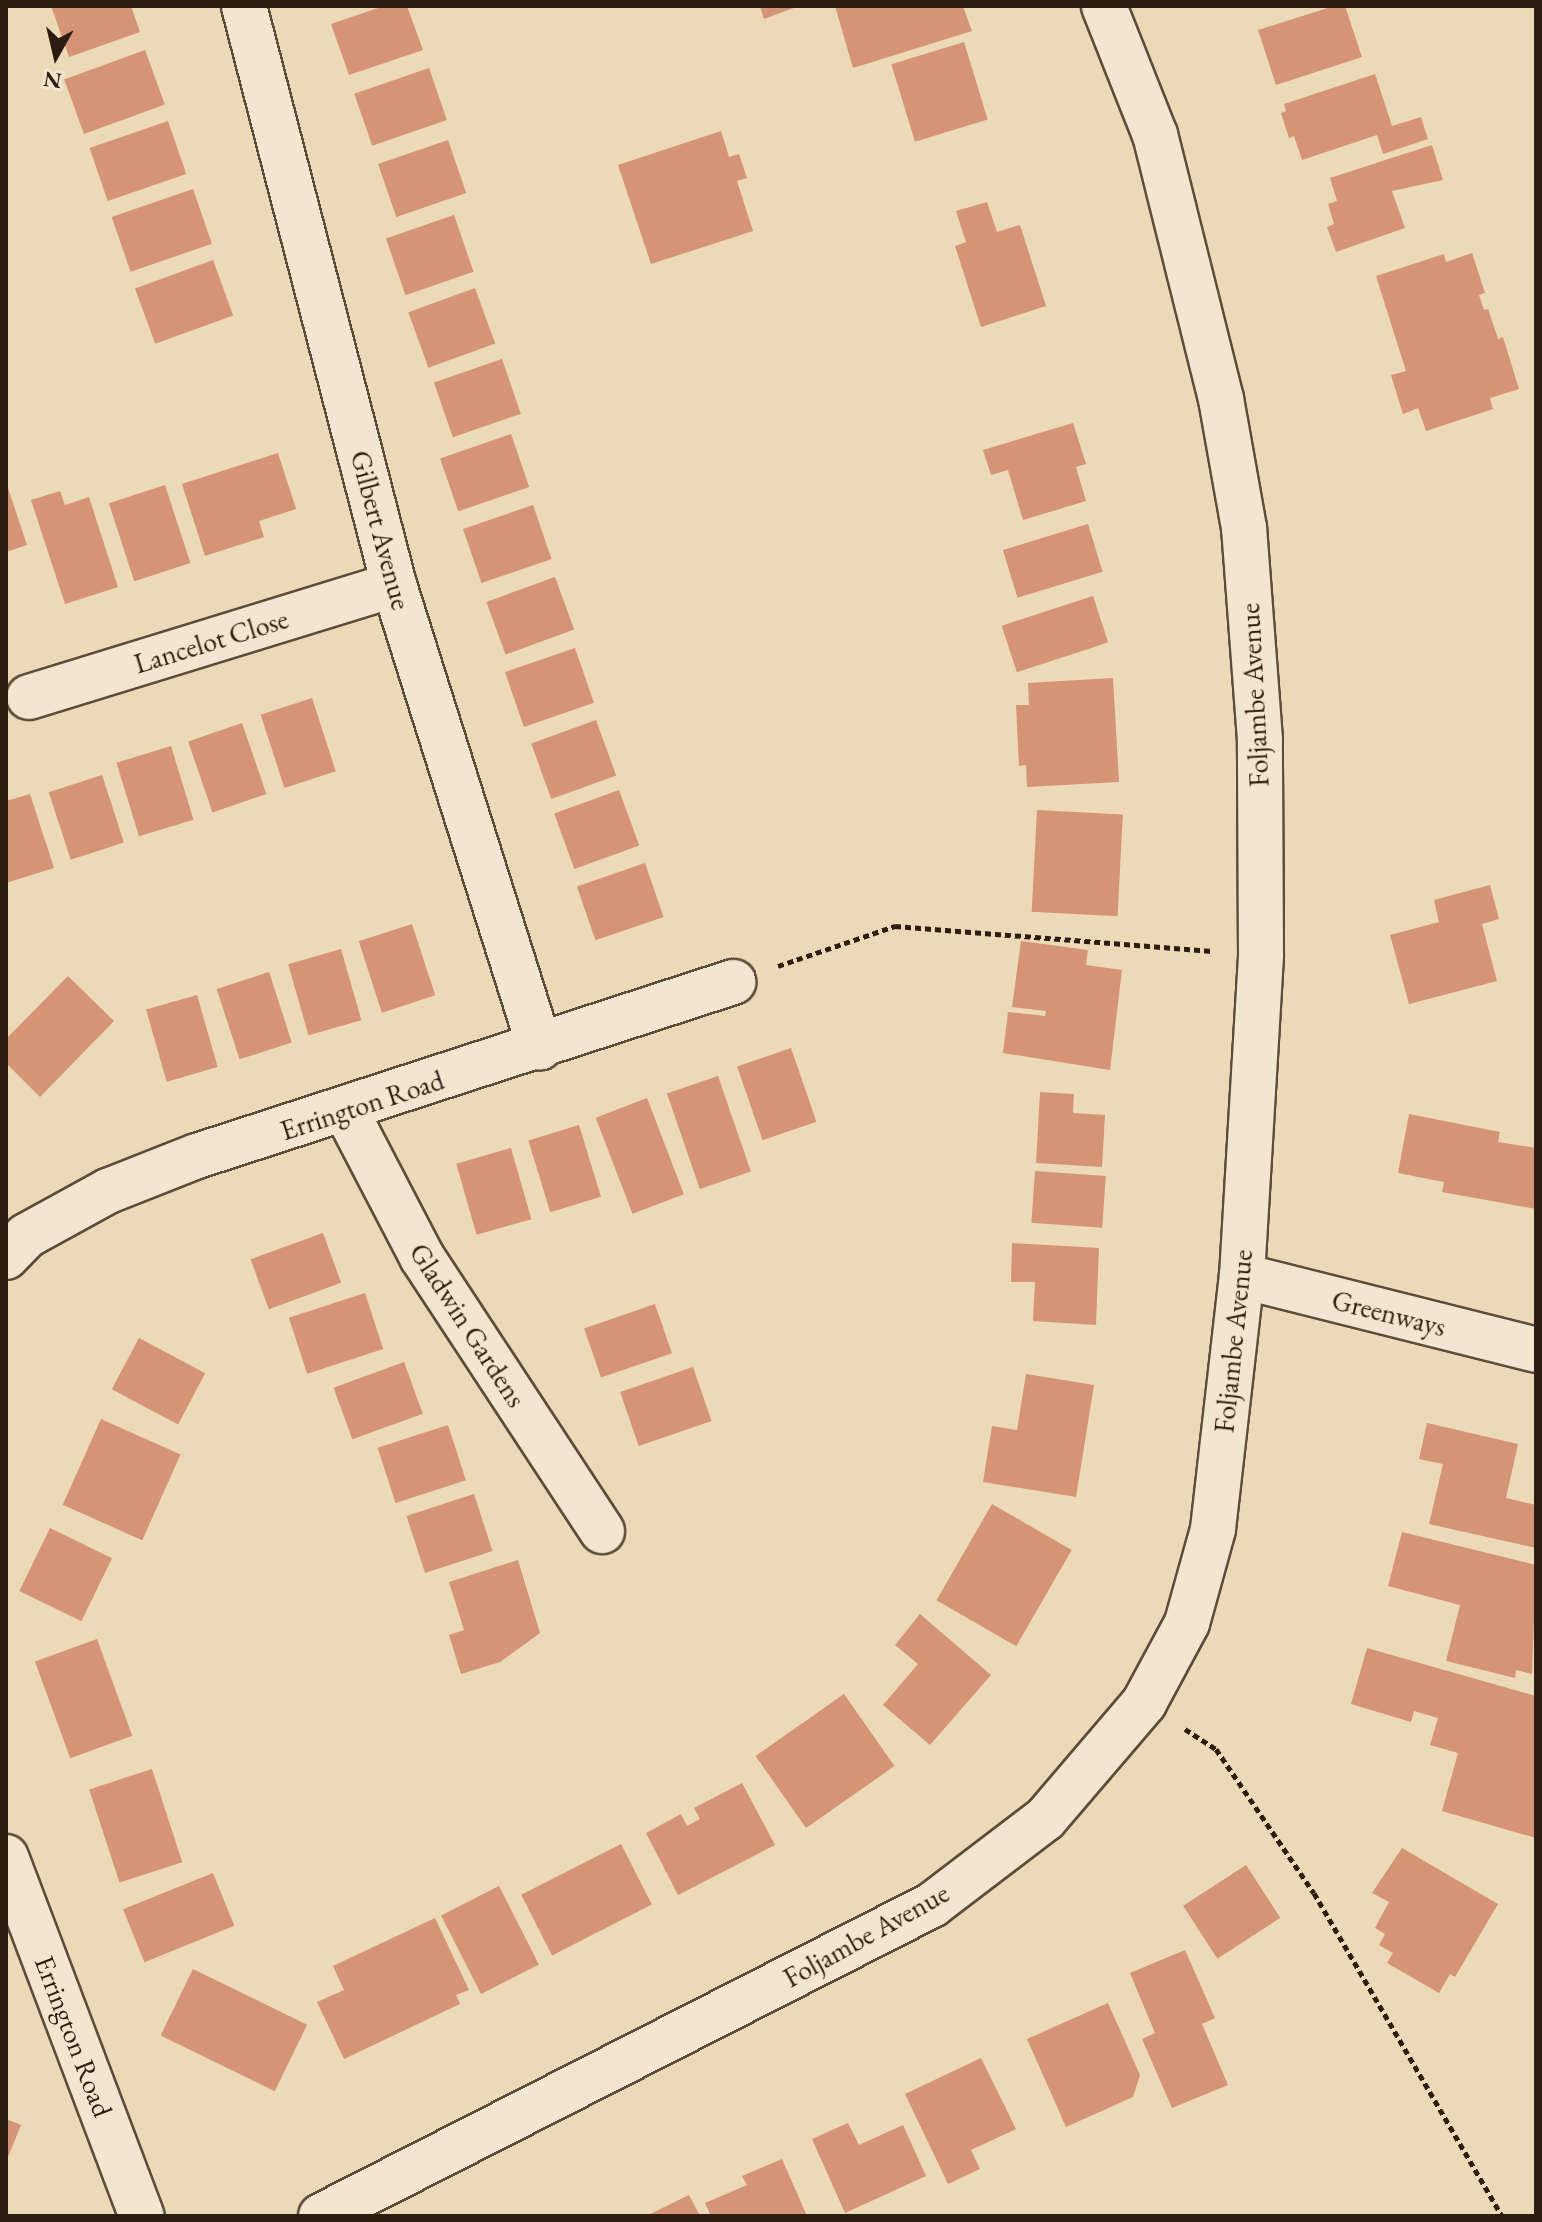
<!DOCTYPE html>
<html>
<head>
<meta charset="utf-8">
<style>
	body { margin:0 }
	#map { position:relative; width:1542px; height:2222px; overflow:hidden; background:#ecd9b7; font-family:"EB Garamond",serif }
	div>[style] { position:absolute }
	.building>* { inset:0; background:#d49475; transform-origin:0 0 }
	.path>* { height:5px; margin-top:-2.5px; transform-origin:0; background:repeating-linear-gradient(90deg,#2c1d10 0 6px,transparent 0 10px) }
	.roads { filter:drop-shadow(2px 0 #5c4c3a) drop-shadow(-2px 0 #5c4c3a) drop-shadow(0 2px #5c4c3a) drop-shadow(0 -2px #5c4c3a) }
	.street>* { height:44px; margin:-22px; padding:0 22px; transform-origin:22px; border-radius:22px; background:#f3e6d0 }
	.secondary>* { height:44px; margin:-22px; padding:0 22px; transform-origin:22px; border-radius:22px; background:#f3e6d0 }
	span { translate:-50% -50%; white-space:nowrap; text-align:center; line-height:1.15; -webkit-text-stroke:6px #f3e6d0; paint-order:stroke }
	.street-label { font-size:28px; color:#2c1d10 }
	.frame { position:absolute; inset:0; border:8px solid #2c1d10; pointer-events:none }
	.north { position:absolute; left:16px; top:16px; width:80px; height:80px; -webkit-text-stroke:6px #f3e6d0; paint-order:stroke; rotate:188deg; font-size:22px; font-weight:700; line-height:32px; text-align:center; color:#2c1d10 }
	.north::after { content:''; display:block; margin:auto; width:28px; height:36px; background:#2c1d10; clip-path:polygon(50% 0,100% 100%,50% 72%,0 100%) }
</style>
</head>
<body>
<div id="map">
	<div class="building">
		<div style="clip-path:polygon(51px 6px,131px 6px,140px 32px,69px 57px)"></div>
		<div style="clip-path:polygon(384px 6px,407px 6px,423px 50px,349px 75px,331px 24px)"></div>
		<div style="clip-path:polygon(760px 6px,799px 6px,764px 19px)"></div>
		<div style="clip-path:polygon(835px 6px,963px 6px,972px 31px,853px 68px)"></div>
		<div style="clip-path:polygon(1334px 6px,1345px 6px,1362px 57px,1276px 85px,1258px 30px)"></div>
		<div style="left:964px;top:42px;width:81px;height:76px;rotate:73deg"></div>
		<div style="left:145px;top:50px;width:58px;height:86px;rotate:70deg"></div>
		<div style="left:429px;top:68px;width:55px;height:79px;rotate:71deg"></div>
		<div style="clip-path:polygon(1375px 74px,1392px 126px,1421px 117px,1428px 139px,1383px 154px,1377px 135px,1302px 160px,1294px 136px,1289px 138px,1281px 113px,1286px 111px,1284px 104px)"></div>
		<div style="left:168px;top:121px;width:56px;height:83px;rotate:71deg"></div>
		<div style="clip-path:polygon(721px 131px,729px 157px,739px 154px,747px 178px,737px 181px,753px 231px,651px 264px,618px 165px)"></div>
		<div style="left:448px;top:140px;width:56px;height:74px;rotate:71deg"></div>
		<div style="clip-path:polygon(1432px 145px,1443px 180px,1392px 191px,1405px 228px,1336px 252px,1327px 227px,1334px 224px,1328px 204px,1337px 201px,1330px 178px)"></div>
		<div style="left:193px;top:189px;width:58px;height:86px;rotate:71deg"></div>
		<div style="clip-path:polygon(987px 202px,997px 232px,1020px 225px,1046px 306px,981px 327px,955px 246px,966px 242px,956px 211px)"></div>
		<div style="left:454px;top:215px;width:60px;height:72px;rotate:71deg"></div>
		<div style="clip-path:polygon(1472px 253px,1485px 293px,1479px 295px,1484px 310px,1488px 309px,1498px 339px,1503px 337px,1519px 389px,1490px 398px,1493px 409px,1426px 431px,1418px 408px,1403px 414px,1391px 375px,1406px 371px,1376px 276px,1444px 254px,1446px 262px)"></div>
		<div style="left:213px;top:260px;width:59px;height:83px;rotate:70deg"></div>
		<div style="left:475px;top:288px;width:59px;height:71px;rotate:70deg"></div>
		<div style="left:502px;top:359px;width:58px;height:72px;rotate:71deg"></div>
		<div style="clip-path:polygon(1073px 423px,1086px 464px,1076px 467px,1086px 501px,1023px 520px,1008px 470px,991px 475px,983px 450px)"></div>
		<div style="left:511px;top:434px;width:56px;height:75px;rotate:71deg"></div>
		<div style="clip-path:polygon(278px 453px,296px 509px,259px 521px,264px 537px,205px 556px,182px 484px)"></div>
		<div style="clip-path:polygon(6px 482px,27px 545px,6px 552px)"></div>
		<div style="left:165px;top:485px;width:82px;height:59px;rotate:72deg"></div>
		<div style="clip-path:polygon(60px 491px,65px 505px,89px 497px,118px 587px,65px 604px,31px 500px)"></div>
		<div style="left:533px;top:505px;width:57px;height:74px;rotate:71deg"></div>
		<div style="left:1088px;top:524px;width:50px;height:89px;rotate:73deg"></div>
		<div style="left:555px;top:577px;width:56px;height:73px;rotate:70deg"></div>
		<div style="left:1093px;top:596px;width:49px;height:96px;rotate:72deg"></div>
		<div style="left:575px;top:648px;width:58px;height:74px;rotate:71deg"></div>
		<div style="clip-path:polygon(1113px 678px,1119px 782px,1027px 787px,1026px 765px,1019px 766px,1016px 705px,1029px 705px,1028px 683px)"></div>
		<div style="left:312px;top:698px;width:77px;height:54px;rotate:72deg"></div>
		<div style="left:596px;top:720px;width:59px;height:69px;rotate:70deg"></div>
		<div style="left:242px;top:723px;width:75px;height:57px;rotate:71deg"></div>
		<div style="left:171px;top:746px;width:77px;height:57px;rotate:73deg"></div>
		<div style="left:102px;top:775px;width:71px;height:56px;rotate:72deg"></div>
		<div style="left:619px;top:790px;width:59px;height:69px;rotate:70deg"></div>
		<div style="clip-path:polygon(30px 794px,54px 868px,6px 883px,6px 801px)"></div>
		<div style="left:1037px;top:810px;width:86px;height:102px;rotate:3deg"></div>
		<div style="left:645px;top:863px;width:57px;height:72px;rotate:71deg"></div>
		<div style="clip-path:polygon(1490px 885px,1499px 919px,1482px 924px,1497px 981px,1409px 1004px,1390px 935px,1439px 922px,1434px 900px)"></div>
		<div style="left:412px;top:924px;width:75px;height:56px;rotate:72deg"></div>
		<div style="clip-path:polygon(1021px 941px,1088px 950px,1086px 965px,1122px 970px,1110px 1070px,1003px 1053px,1008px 1012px,1045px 1016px,1046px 1011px,1012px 1007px)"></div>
		<div style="left:341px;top:949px;width:74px;height:55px;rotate:74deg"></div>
		<div style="left:269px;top:972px;width:74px;height:55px;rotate:72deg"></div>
		<div style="clip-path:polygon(68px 976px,114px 1021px,40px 1097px,6px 1063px,6px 1039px)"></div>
		<div style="left:197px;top:995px;width:75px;height:53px;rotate:74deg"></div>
		<div style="left:791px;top:1048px;width:78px;height:57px;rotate:71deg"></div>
		<div style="left:718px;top:1076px;width:101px;height:54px;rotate:71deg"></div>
		<div style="clip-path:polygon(1040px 1092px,1074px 1094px,1073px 1113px,1105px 1115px,1102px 1167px,1036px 1163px)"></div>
		<div style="left:647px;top:1098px;width:103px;height:55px;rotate:69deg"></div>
		<div style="clip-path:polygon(1409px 1114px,1500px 1132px,1498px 1142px,1536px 1148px,1536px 1209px,1442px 1192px,1444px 1182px,1398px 1173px)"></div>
		<div style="left:579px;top:1125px;width:75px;height:53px;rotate:73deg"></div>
		<div style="left:511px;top:1148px;width:74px;height:57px;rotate:74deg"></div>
		<div style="left:1035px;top:1171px;width:71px;height:52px;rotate:4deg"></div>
		<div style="left:323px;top:1233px;width:53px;height:77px;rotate:70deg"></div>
		<div style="clip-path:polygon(1012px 1243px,1099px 1248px,1096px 1325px,1033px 1321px,1035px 1282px,1011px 1282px)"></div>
		<div style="left:365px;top:1293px;width:59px;height:80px;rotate:72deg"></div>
		<div style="left:655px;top:1304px;width:52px;height:75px;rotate:71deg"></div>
		<div style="left:139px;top:1338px;width:75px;height:58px;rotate:28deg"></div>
		<div style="left:404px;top:1362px;width:55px;height:75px;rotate:70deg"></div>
		<div style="left:693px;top:1367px;width:57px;height:77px;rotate:71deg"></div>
		<div style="clip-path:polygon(1026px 1374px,1094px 1385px,1076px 1497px,983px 1482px,992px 1426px,1017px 1430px)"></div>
		<div style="left:101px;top:1419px;width:87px;height:94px;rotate:24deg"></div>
		<div style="clip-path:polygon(1427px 1423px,1518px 1444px,1506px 1498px,1536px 1505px,1536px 1548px,1429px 1524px,1443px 1464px,1419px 1459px)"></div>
		<div style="left:448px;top:1425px;width:58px;height:74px;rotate:72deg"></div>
		<div style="left:474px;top:1494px;width:60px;height:71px;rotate:72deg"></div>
		<div style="left:992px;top:1504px;width:92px;height:111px;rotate:30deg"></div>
		<div style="left:50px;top:1528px;width:69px;height:70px;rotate:26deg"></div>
		<div style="clip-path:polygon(1402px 1532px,1536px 1565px,1532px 1674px,1516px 1670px,1515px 1678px,1446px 1661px,1460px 1605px,1388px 1586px)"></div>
		<div style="clip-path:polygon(518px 1560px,540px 1633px,500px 1662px,461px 1674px,449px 1635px,464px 1630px,449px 1582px)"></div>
		<div style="clip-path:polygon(920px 1614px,991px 1675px,930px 1745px,883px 1705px,918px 1664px,895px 1645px)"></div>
		<div style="left:97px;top:1639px;width:103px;height:66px;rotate:70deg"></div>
		<div style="clip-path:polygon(1367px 1648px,1536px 1696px,1536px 1838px,1442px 1811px,1458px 1753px,1430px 1745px,1438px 1718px,1414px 1711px,1411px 1722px,1351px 1704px)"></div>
		<div style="left:844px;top:1694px;width:88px;height:108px;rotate:55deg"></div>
		<div style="left:152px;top:1769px;width:98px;height:66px;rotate:72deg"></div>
		<div style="clip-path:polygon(742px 1783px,775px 1845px,678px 1895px,646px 1833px,681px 1814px,687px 1826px,700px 1819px,694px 1808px)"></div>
		<div style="left:621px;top:1844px;width:68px;height:112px;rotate:63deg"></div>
		<div style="clip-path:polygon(1402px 1848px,1498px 1904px,1455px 1977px,1450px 1974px,1439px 1993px,1387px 1963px,1393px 1953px,1379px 1945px,1385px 1934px,1375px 1928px,1389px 1902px,1372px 1893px)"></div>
		<div style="left:1246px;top:1865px;width:63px;height:75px;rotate:57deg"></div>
		<div style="left:213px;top:1873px;width:57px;height:97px;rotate:68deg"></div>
		<div style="left:499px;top:1886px;width:88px;height:65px;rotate:63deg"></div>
		<div style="clip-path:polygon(435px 1918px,469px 1990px,456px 1995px,460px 2004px,344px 2059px,317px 2002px,344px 1990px,333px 1966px)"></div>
		<div style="clip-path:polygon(1185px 1950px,1215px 2018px,1202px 2024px,1228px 2085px,1172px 2108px,1142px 2039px,1155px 2033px,1130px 1973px)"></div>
		<div style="left:193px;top:1969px;width:127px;height:74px;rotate:26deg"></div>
		<div style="clip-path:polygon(1108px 2003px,1140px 2075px,1133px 2097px,1066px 2127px,1027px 2039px)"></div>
		<div style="clip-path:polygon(981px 2058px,1016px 2129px,971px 2150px,980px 2169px,948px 2184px,905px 2094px)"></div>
		<div style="clip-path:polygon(6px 2119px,21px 2125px,6px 2162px)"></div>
		<div style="clip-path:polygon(848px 2123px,859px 2145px,903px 2125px,926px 2176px,845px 2213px,812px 2139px)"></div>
		<div style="clip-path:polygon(782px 2159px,807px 2216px,711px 2216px,705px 2203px,747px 2185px,742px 2176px)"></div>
		<div style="clip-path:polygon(689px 2195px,700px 2216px,646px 2216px)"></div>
	</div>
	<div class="path">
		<div style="left:778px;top:966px;width:124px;rotate:-18.9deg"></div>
		<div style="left:895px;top:926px;width:318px;rotate:4.5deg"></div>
		<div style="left:1185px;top:1729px;width:37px;rotate:33deg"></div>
		<div style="left:1216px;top:1749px;width:174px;rotate:55.8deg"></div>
		<div style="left:1314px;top:1893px;width:374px;rotate:59.8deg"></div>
	</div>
	<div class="roads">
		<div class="street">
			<div style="left:244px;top:6px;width:598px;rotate:75.48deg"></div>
			<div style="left:394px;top:585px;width:485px;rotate:72.5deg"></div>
			<div style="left:29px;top:697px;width:382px;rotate:-17.1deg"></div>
			<div style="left:346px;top:1111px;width:165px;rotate:62.5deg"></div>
			<div style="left:422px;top:1257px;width:328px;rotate:56.7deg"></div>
			<div style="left:6px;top:1257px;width:29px;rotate:-46deg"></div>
			<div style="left:26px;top:1236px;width:94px;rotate:-28.8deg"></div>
			<div style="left:108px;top:1191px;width:96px;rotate:-21.5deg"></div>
			<div style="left:197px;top:1156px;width:564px;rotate:-17.98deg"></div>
			<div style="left:6px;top:1857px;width:384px;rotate:69.3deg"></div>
		</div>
		<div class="secondary">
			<div style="left:1242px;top:1276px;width:303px;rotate:14.1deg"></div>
			<div style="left:321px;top:2216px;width:686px;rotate:-26.98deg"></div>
			<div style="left:932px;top:1905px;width:142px;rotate:-37.3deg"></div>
			<div style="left:1045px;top:1819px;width:153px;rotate:-49.5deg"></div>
			<div style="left:1144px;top:1703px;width:91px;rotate:-61.7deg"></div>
			<div style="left:1187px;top:1623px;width:98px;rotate:-74.5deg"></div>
			<div style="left:1213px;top:1529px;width:255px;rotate:-83.5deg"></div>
			<div style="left:1242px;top:1276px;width:322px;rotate:-86.6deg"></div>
			<div style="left:1261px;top:955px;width:215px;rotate:-90.3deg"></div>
			<div style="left:1260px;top:740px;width:213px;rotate:-94.3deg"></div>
			<div style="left:1244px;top:528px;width:131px;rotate:-100.1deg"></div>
			<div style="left:1221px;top:399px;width:272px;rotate:-104deg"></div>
			<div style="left:1155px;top:135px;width:139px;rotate:-111.6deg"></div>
		</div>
	</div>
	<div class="street-label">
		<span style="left:381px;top:530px;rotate:75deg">Gilbert Avenue</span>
		<span style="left:211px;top:641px;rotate:-17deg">Lancelot Close</span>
		<span style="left:1254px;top:695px;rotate:-93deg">Foljambe Avenue</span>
		<span style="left:362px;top:1105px;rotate:-18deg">Errington Road</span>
		<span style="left:1389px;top:1313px;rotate:14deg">Greenways</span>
		<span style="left:468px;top:1325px;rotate:57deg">Gladwin Gardens</span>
		<span style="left:1233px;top:1341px;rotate:-84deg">Foljambe Avenue</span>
		<span style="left:866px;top:1935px;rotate:-29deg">Foljambe Avenue</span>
		<span style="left:74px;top:2036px;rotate:69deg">Errington Road</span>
	</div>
	<div class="frame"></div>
	<div class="north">N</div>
</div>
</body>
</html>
